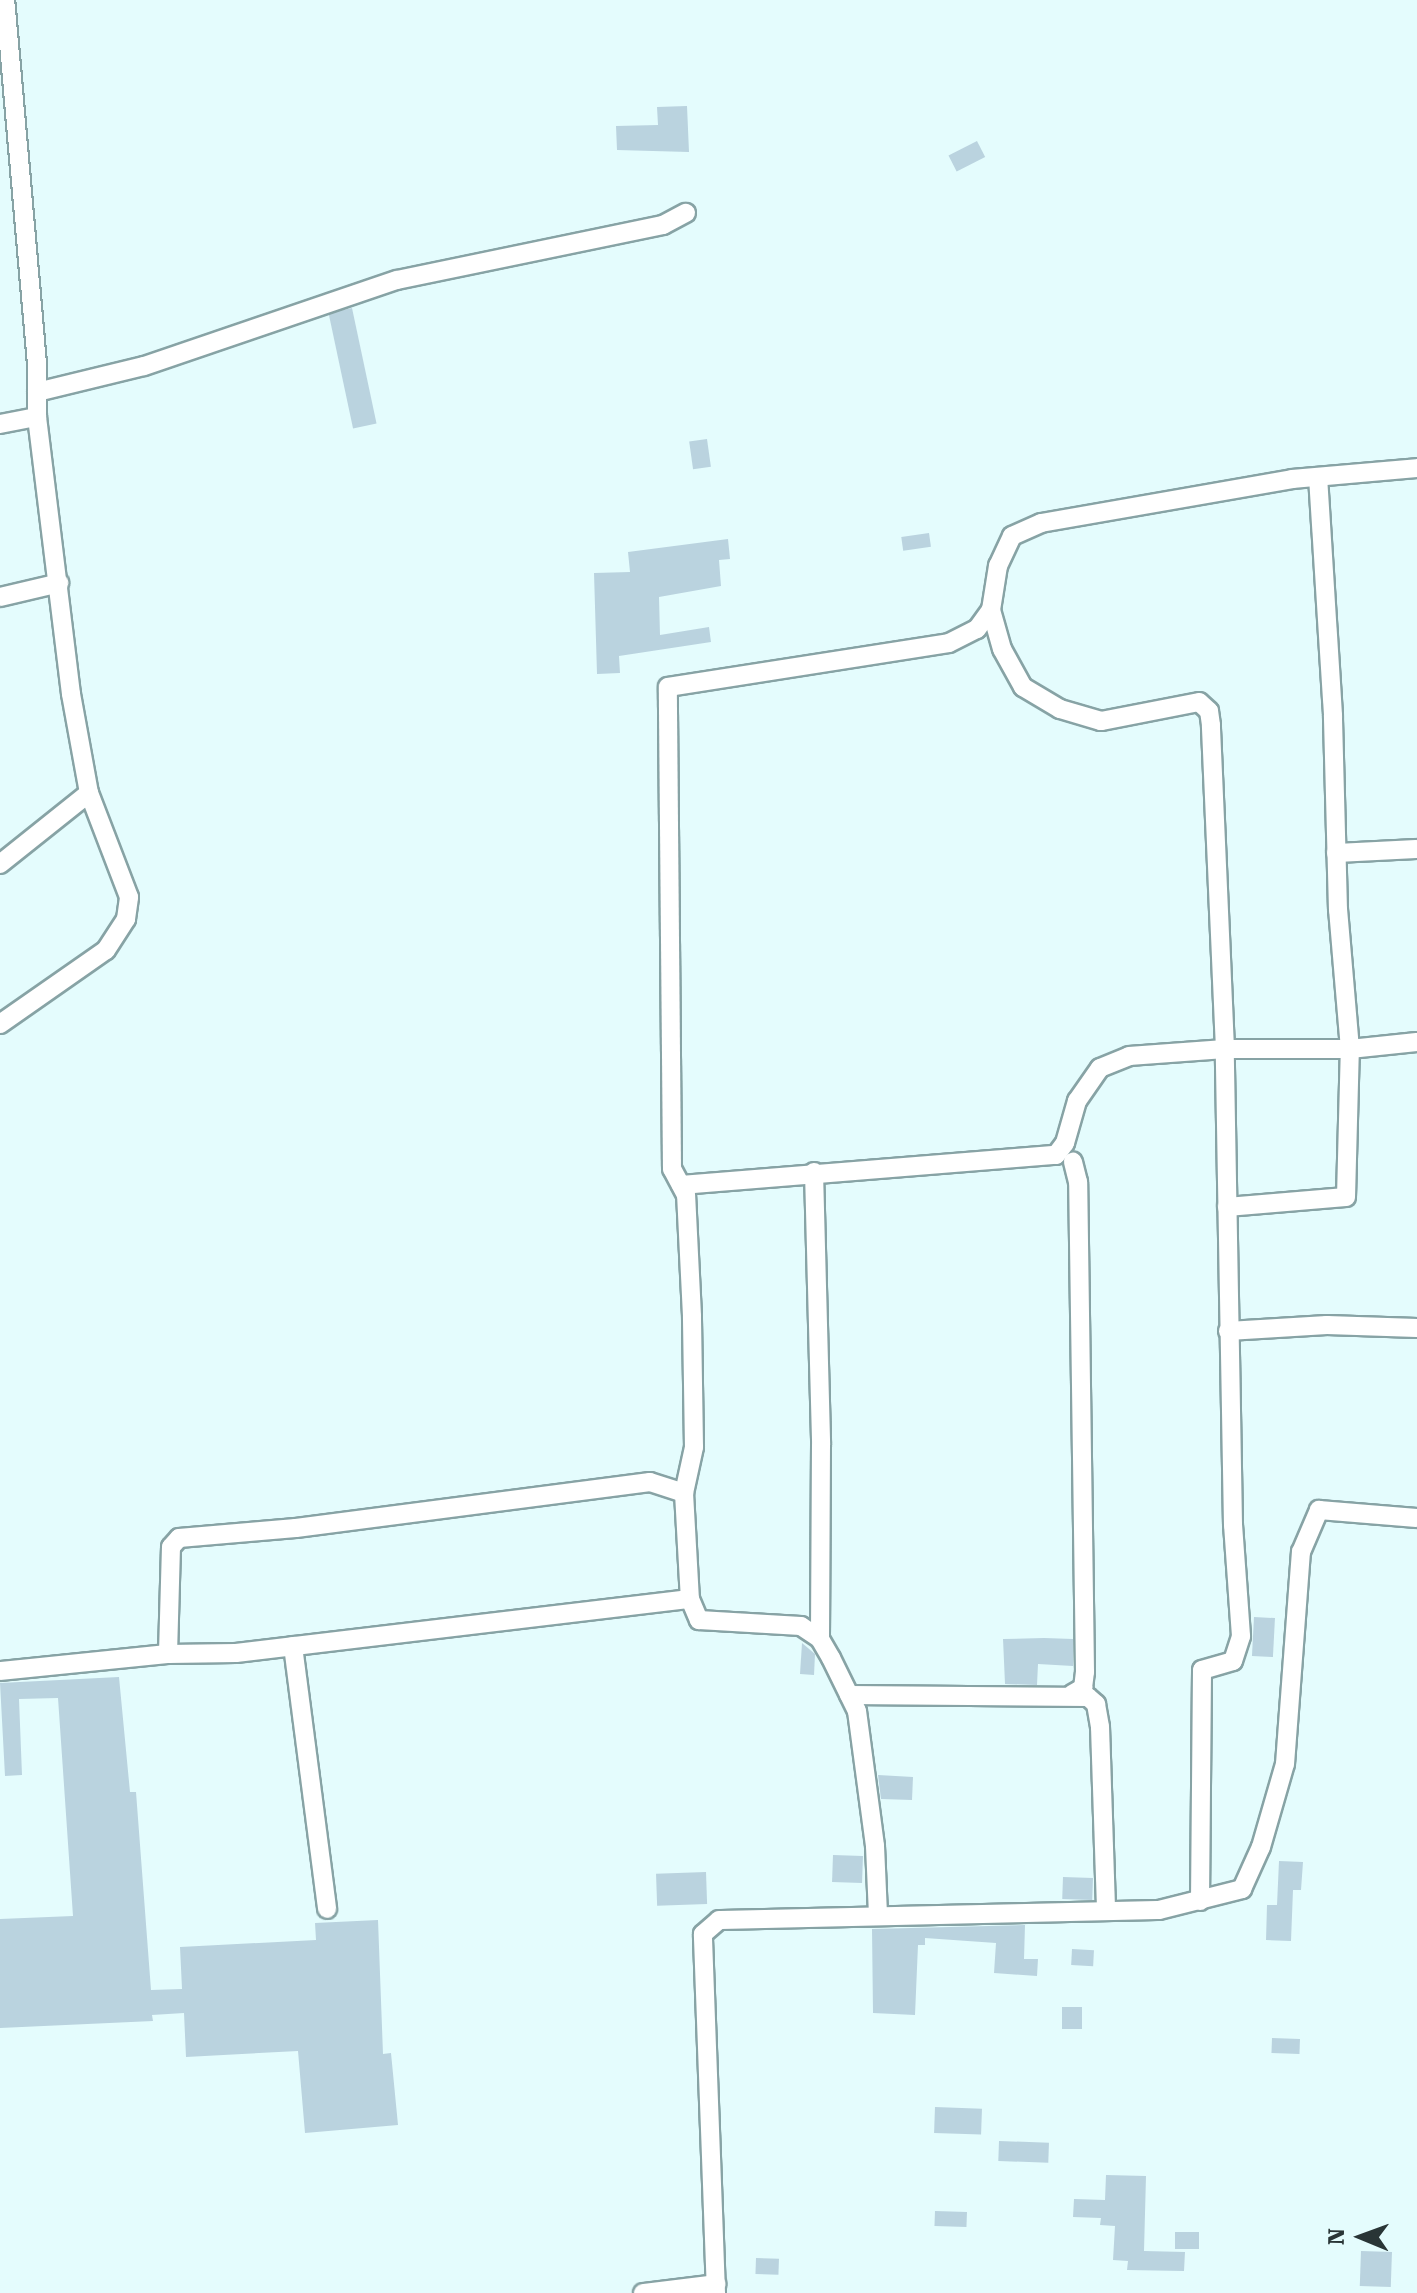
<!DOCTYPE html>
<html>
<head>
<meta charset="utf-8">
<style>
	body { margin:0 }
	#map { position:relative; width:1417px; height:2293px; overflow:hidden; background:#e4fcfd; font-family:"Roboto Serif",serif }
	div>[style] { position:absolute }
	.building>* { inset:0; background:#bad3df; transform-origin:0 0 }
	.roads { filter:drop-shadow(2px 0 #87a3a5) drop-shadow(-2px 0 #87a3a5) drop-shadow(0 2px #87a3a5) drop-shadow(0 -2px #87a3a5) }
	.minor>* { height:18px; margin:-9px; padding:0 9px; transform-origin:9px; border-radius:9px; background:#fff }
	span { translate:-50% -50%; white-space:nowrap; text-align:center; line-height:1.15; -webkit-text-stroke:6px #e4fcfd; paint-order:stroke }
	.north { position:absolute; left:1321px; top:2197px; width:80px; height:80px; -webkit-text-stroke:6px #e4fcfd; paint-order:stroke; rotate:271deg; font-size:22px; font-weight:700; line-height:32px; text-align:center; color:#293536 }
	.north::after { content:''; display:block; margin:auto; width:28px; height:36px; background:#293536; clip-path:polygon(50% 0,100% 100%,50% 72%,0 100%) }
</style>
</head>
<body>
<div id="map">
	<div class="building">
		<div style="clip-path:polygon(687px 106px,689px 152px,617px 150px,616px 126px,658px 125px,657px 107px)"></div>
		<div style="left:977px;top:141px;width:18px;height:32px;rotate:63deg"></div>
		<div style="left:352px;top:308px;width:118px;height:24px;rotate:78deg"></div>
		<div style="left:707px;top:439px;width:28px;height:18px;rotate:82deg"></div>
		<div style="left:929px;top:533px;width:14px;height:28px;rotate:82deg"></div>
		<div style="clip-path:polygon(728px 539px,730px 559px,719px 560px,721px 586px,659px 597px,660px 635px,709px 627px,711px 642px,619px 656px,620px 673px,597px 674px,594px 573px,630px 572px,628px 552px)"></div>
		<div style="left:1254px;top:1617px;width:21px;height:39px;rotate:3deg"></div>
		<div style="clip-path:polygon(1044px 1638px,1073px 1639px,1073px 1666px,1038px 1664px,1037px 1685px,1005px 1684px,1003px 1639px)"></div>
		<div style="clip-path:polygon(802px 1643px,815px 1654px,814px 1675px,800px 1674px)"></div>
		<div style="clip-path:polygon(119px 1677px,130px 1792px,136px 1792px,151px 1990px,182px 1989px,180px 1947px,316px 1940px,315px 1923px,378px 1920px,383px 2054px,391px 2053px,398px 2125px,305px 2133px,298px 2051px,186px 2057px,184px 2013px,152px 2015px,153px 2021px,0 2028px,0 1919px,73px 1916px,58px 1698px,19px 1699px,22px 1775px,5px 1776px,0 1683px)"></div>
		<div style="clip-path:polygon(878px 1775px,913px 1777px,912px 1800px,881px 1799px)"></div>
		<div style="left:833px;top:1855px;width:30px;height:27px;rotate:2deg"></div>
		<div style="clip-path:polygon(1279px 1861px,1303px 1862px,1301px 1890px,1293px 1890px,1291px 1941px,1266px 1940px,1267px 1905px,1277px 1905px)"></div>
		<div style="left:706px;top:1872px;width:32px;height:50px;rotate:88deg"></div>
		<div style="left:1063px;top:1877px;width:30px;height:22px;rotate:2deg"></div>
		<div style="clip-path:polygon(1025px 1925px,1024px 1959px,1038px 1959px,1037px 1976px,994px 1973px,996px 1943px,925px 1938px,925px 1945px,918px 1945px,915px 2015px,873px 2013px,872px 1929px)"></div>
		<div style="left:1072px;top:1949px;width:22px;height:16px;rotate:3deg"></div>
		<div style="left:1062px;top:2007px;width:20px;height:22px"></div>
		<div style="left:1272px;top:2038px;width:28px;height:15px;rotate:2deg"></div>
		<div style="left:935px;top:2107px;width:47px;height:26px;rotate:2deg"></div>
		<div style="left:999px;top:2141px;width:50px;height:20px;rotate:2deg"></div>
		<div style="clip-path:polygon(1106px 2175px,1146px 2176px,1144px 2251px,1185px 2252px,1184px 2271px,1127px 2270px,1128px 2261px,1113px 2260px,1115px 2226px,1100px 2225px,1101px 2218px,1073px 2217px,1074px 2199px,1105px 2200px)"></div>
		<div style="left:935px;top:2211px;width:32px;height:15px;rotate:2deg"></div>
		<div style="left:1175px;top:2232px;width:24px;height:17px"></div>
		<div style="left:1361px;top:2251px;width:31px;height:35px;rotate:2deg"></div>
		<div style="left:756px;top:2258px;width:23px;height:16px;rotate:2deg"></div>
	</div>
	<div class="roads">
		<div class="minor">
			<div style="left:37px;top:392px;width:110px;rotate:-13.7deg"></div>
			<div style="left:144px;top:366px;width:267px;rotate:-18.8deg"></div>
			<div style="left:397px;top:280px;width:272px;rotate:-11.7deg"></div>
			<div style="left:663px;top:225px;width:26px;rotate:-28deg"></div>
			<div style="left:0;top:424px;width:38px;rotate:-11deg"></div>
			<div style="left:0;top:597px;width:61px;rotate:-13.3deg"></div>
			<div style="left:1336px;top:853px;width:81px;rotate:-2.8deg"></div>
			<div style="left:0;top:864px;width:114px;rotate:-38.6deg"></div>
			<div style="left:0;top:1024px;width:129px;rotate:-34.9deg"></div>
			<div style="left:106px;top:950px;width:37px;rotate:-57deg"></div>
			<div style="left:126px;top:919px;width:22px;rotate:-82deg"></div>
			<div style="left:129px;top:897px;width:111px;rotate:-111deg"></div>
			<div style="left:89px;top:793px;width:101px;rotate:-100.3deg"></div>
			<div style="left:71px;top:694px;width:279px;rotate:-97deg"></div>
			<div style="left:37px;top:417px;width:53px;rotate:-90deg"></div>
			<div style="left:37px;top:364px;width:365px;rotate:-95deg"></div>
			<div style="left:814px;top:1172px;width:273px;rotate:88.5deg"></div>
			<div style="left:821px;top:1445px;width:194px;rotate:90.3deg"></div>
			<div style="left:681px;top:1185px;width:376px;rotate:-4.6deg"></div>
			<div style="left:1056px;top:1155px;width:15px;rotate:-53deg"></div>
			<div style="left:1065px;top:1143px;width:44px;rotate:-74.1deg"></div>
			<div style="left:1077px;top:1101px;width:40px;rotate:-55.1deg"></div>
			<div style="left:1100px;top:1068px;width:31px;rotate:-22deg"></div>
			<div style="left:1129px;top:1056px;width:96px;rotate:-4.2deg"></div>
			<div style="left:1225px;top:1049px;width:125px"></div>
			<div style="left:1350px;top:1049px;width:67px;rotate:-6deg"></div>
			<div style="left:1227px;top:1207px;width:119px;rotate:-4.8deg"></div>
			<div style="left:1346px;top:1197px;width:148px;rotate:-88.5deg"></div>
			<div style="left:1350px;top:1049px;width:140px;rotate:-94.9deg"></div>
			<div style="left:1338px;top:910px;width:195px;rotate:-91.5deg"></div>
			<div style="left:1333px;top:715px;width:238px;rotate:-93.6deg"></div>
			<div style="left:1228px;top:1331px;width:99px;rotate:-3.5deg"></div>
			<div style="left:1327px;top:1325px;width:90px;rotate:1.9deg"></div>
			<div style="left:684px;top:1493px;width:47px;rotate:-77.7deg"></div>
			<div style="left:694px;top:1447px;width:131px;rotate:-90.9deg"></div>
			<div style="left:692px;top:1316px;width:121px;rotate:-92.8deg"></div>
			<div style="left:686px;top:1195px;width:30px;rotate:-118deg"></div>
			<div style="left:672px;top:1169px;width:482px;rotate:-90.5deg"></div>
			<div style="left:668px;top:687px;width:284px;rotate:-8.9deg"></div>
			<div style="left:949px;top:643px;width:31px;rotate:-27deg"></div>
			<div style="left:977px;top:629px;width:24px;rotate:-54deg"></div>
			<div style="left:293px;top:1646px;width:265px;rotate:82.6deg"></div>
			<div style="left:168px;top:1654px;width:68px;rotate:-0.8deg"></div>
			<div style="left:236px;top:1653px;width:457px;rotate:-6.8deg"></div>
			<div style="left:0;top:1671px;width:169px;rotate:-5.8deg"></div>
			<div style="left:168px;top:1654px;width:107px;rotate:-88.4deg"></div>
			<div style="left:171px;top:1547px;width:12px;rotate:-48deg"></div>
			<div style="left:179px;top:1538px;width:117px;rotate:-4.9deg"></div>
			<div style="left:296px;top:1528px;width:357px;rotate:-7.4deg"></div>
			<div style="left:650px;top:1482px;width:36px;rotate:18deg"></div>
			<div style="left:684px;top:1493px;width:106px;rotate:86.8deg"></div>
			<div style="left:690px;top:1599px;width:23px;rotate:67deg"></div>
			<div style="left:699px;top:1620px;width:102px;rotate:3.4deg"></div>
			<div style="left:801px;top:1626px;width:23px;rotate:34deg"></div>
			<div style="left:820px;top:1639px;width:22px;rotate:60deg"></div>
			<div style="left:831px;top:1658px;width:59px;rotate:63.9deg"></div>
			<div style="left:857px;top:1711px;width:136px;rotate:82.4deg"></div>
			<div style="left:875px;top:1846px;width:68px;rotate:87.5deg"></div>
			<div style="left:1072px;top:1694px;width:13px;rotate:-29deg"></div>
			<div style="left:1083px;top:1688px;width:16px;rotate:-83deg"></div>
			<div style="left:1085px;top:1672px;width:490px;rotate:-90.8deg"></div>
			<div style="left:1078px;top:1182px;width:21px;rotate:-104deg"></div>
			<div style="left:849px;top:1695px;width:239px;rotate:0.5deg"></div>
			<div style="left:1088px;top:1697px;width:11px;rotate:41deg"></div>
			<div style="left:1096px;top:1704px;width:23px;rotate:80deg"></div>
			<div style="left:1100px;top:1727px;width:183px;rotate:88.1deg"></div>
			<div style="left:1200px;top:1901px;width:231px;rotate:-89.5deg"></div>
			<div style="left:1202px;top:1670px;width:32px;rotate:-16deg"></div>
			<div style="left:1233px;top:1661px;width:26px;rotate:-72deg"></div>
			<div style="left:1241px;top:1636px;width:111px;rotate:-94.1deg"></div>
			<div style="left:1233px;top:1525px;width:476px;rotate:-91deg"></div>
			<div style="left:1225px;top:1049px;width:324px;rotate:-92.5deg"></div>
			<div style="left:1211px;top:725px;width:14px;rotate:-98deg"></div>
			<div style="left:1209px;top:711px;width:13px;rotate:-138deg"></div>
			<div style="left:1199px;top:702px;width:100px;rotate:169deg"></div>
			<div style="left:1101px;top:721px;width:43px;rotate:-163.7deg"></div>
			<div style="left:1060px;top:709px;width:43px;rotate:-149.3deg"></div>
			<div style="left:1023px;top:687px;width:43px;rotate:-118.9deg"></div>
			<div style="left:1002px;top:649px;width:41px;rotate:-105.8deg"></div>
			<div style="left:991px;top:610px;width:45px;rotate:-81deg"></div>
			<div style="left:998px;top:566px;width:33px;rotate:-65deg"></div>
			<div style="left:1012px;top:536px;width:32px;rotate:-24deg"></div>
			<div style="left:1041px;top:523px;width:255px;rotate:-9.9deg"></div>
			<div style="left:1292px;top:479px;width:125px;rotate:-5deg"></div>
			<div style="left:643px;top:2293px;width:74px;rotate:-7deg"></div>
			<div style="left:716px;top:2293px;width:359px;rotate:-92.1deg"></div>
			<div style="left:703px;top:1934px;width:21px;rotate:-41deg"></div>
			<div style="left:719px;top:1920px;width:440px;rotate:-1.3deg"></div>
			<div style="left:1159px;top:1910px;width:86px;rotate:-14.2deg"></div>
			<div style="left:1242px;top:1889px;width:46px;rotate:-65.7deg"></div>
			<div style="left:1261px;top:1847px;width:86px;rotate:-73.9deg"></div>
			<div style="left:1285px;top:1764px;width:213px;rotate:-85.7deg"></div>
			<div style="left:1301px;top:1552px;width:46px;rotate:-66.8deg"></div>
			<div style="left:1319px;top:1510px;width:98px;rotate:4.7deg"></div>
		</div>
	</div>
	<div class="north">N</div>
</div>
</body>
</html>
